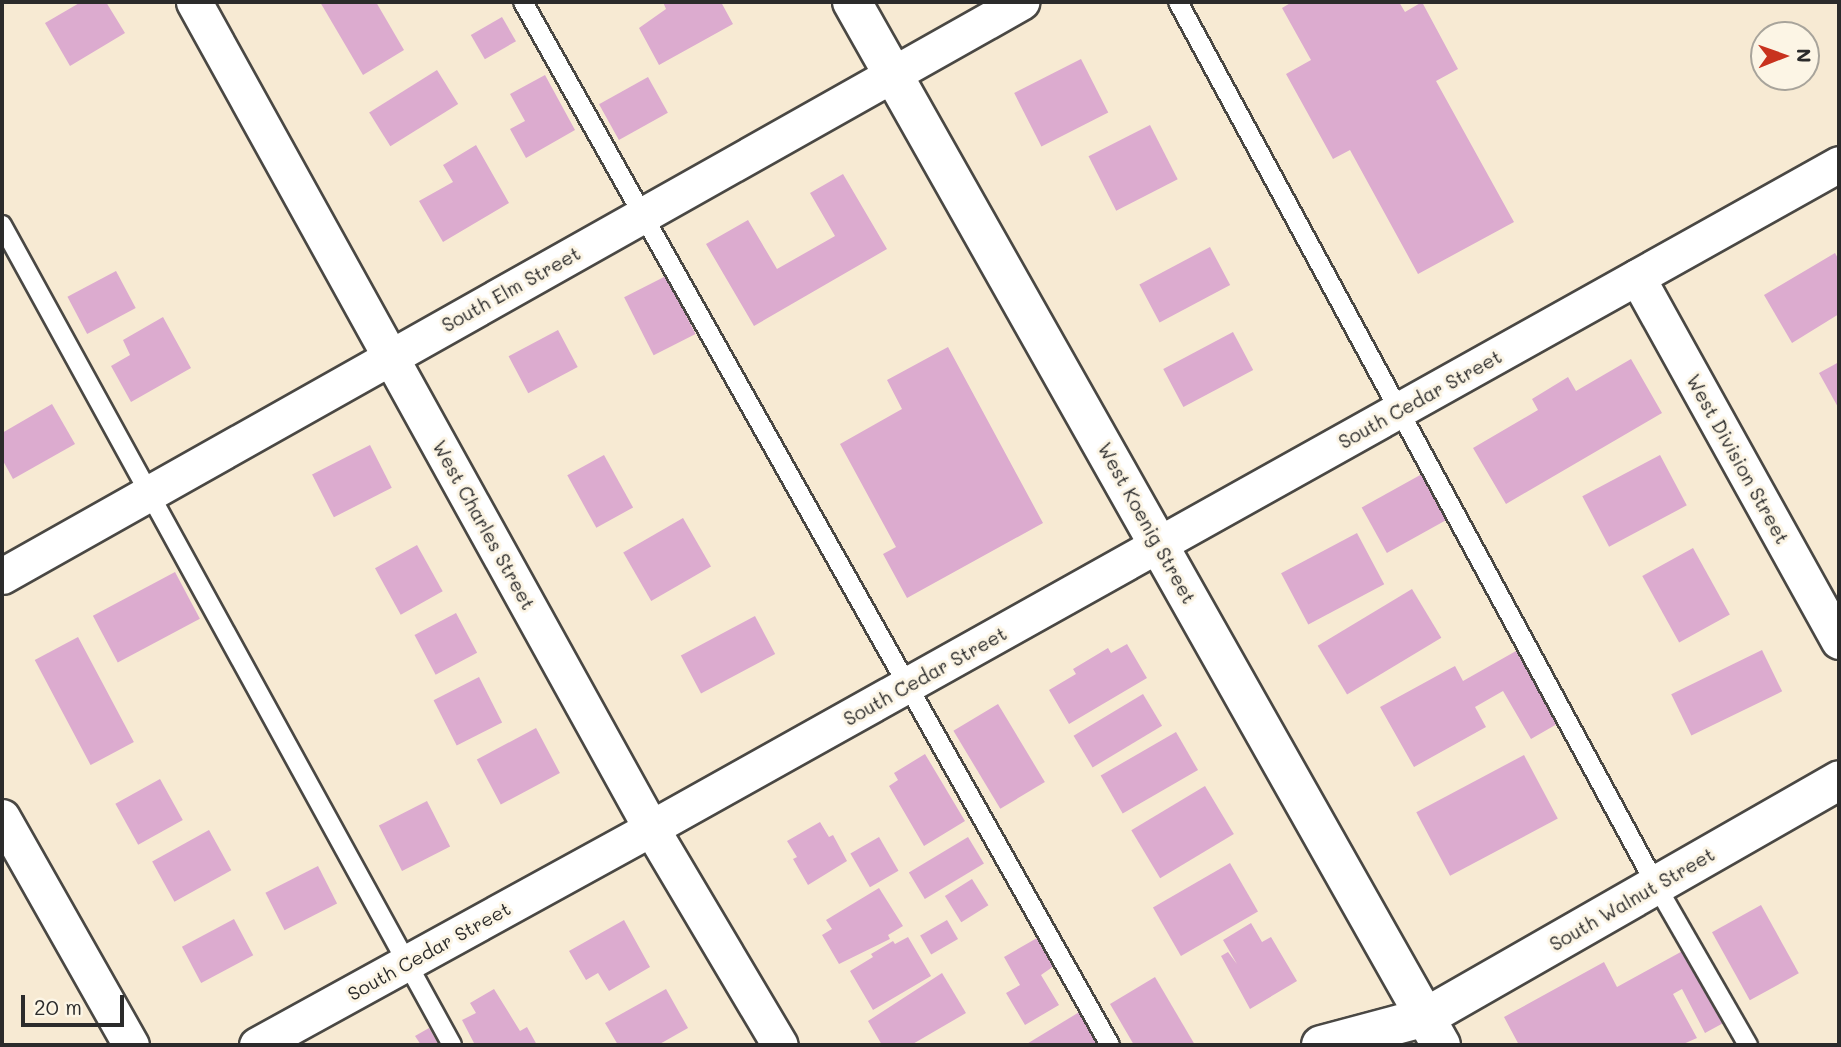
<!DOCTYPE html>
<html>
<head>
<meta charset="utf-8">
<style>
	body { margin:0 }
	#map { position:relative; width:1841px; height:1047px; overflow:hidden; background:#f7ead3; font-family:Mali,sans-serif }
	div>[style] { position:absolute }
	.building>* { inset:0; background:#dcabcf; transform-origin:0 0 }
	.roads { filter:drop-shadow(2px 0 #4a4844) drop-shadow(-2px 0 #4a4844) drop-shadow(0 2px #4a4844) drop-shadow(0 -2px #4a4844) }
	.lane>* { height:18px; margin:-9px; padding:0 9px; transform-origin:9px; border-radius:9px; background:#fff }
	.street>* { height:35px; margin:-17.5px; padding:0 17.5px; transform-origin:17.5px; border-radius:17.5px; background:#fff }
	.secondary>* { height:38px; margin:-19px; padding:0 19px; transform-origin:19px; border-radius:19px; background:#fff }
	.primary>* { height:38px; margin:-19px; padding:0 19px; transform-origin:19px; border-radius:19px; background:#fff }
	span { translate:-50% -50%; white-space:nowrap; text-align:center; line-height:1.15; -webkit-text-stroke:6px #fcf5e5; paint-order:stroke }
	.street-label { font-size:19px; color:#2b2b2b }
	.frame { position:absolute; inset:0; border:4px solid #2b2b2b; pointer-events:none }
	.north { position:absolute; left:1750px; top:21px; width:70px; height:70px; box-sizing:border-box; background:#fcf5e5; border:2px solid #a8a49b; border-radius:50%; rotate:89deg; font-size:19px; font-weight:700; line-height:28px; text-align:center; color:#2b2b2b }
	.north::after { content:''; display:block; margin:auto; width:24px; height:32px; background:#c8321e; clip-path:polygon(50% 0,100% 100%,50% 72%,0 100%) }
	.scale { position:absolute; left:21px; top:995px; width:103px; height:32px; box-sizing:border-box; border:4px solid #2b2b2b; border-top:0; padding-left:9px; font-size:21px; line-height:24px; white-space:nowrap; color:#2b2b2b; -webkit-text-stroke:5px #fcf5e5; paint-order:stroke }
</style>
</head>
<body>
<div id="map">
	<div class="building">
		<div style="clip-path:polygon(81px 2px,106px 2px,125px 33px,70px 66px,45px 23px)"></div>
		<div style="clip-path:polygon(320px 2px,376px 2px,404px 50px,363px 75px)"></div>
		<div style="clip-path:polygon(663px 2px,721px 2px,733px 24px,659px 65px,639px 28px,666px 9px)"></div>
		<div style="clip-path:polygon(1292px 2px,1399px 2px,1405px 12px,1422px 2px,1458px 69px,1436px 81px,1514px 222px,1418px 274px,1350px 150px,1333px 159px,1286px 74px,1311px 60px,1282px 8px)"></div>
		<div style="left:502px;top:17px;width:28px;height:36px;rotate:60deg"></div>
		<div style="left:1081px;top:59px;width:60px;height:75px;rotate:63deg"></div>
		<div style="left:437px;top:70px;width:40px;height:80px;rotate:58deg"></div>
		<div style="clip-path:polygon(545px 75px,575px 130px,526px 158px,510px 129px,525px 121px,510px 94px)"></div>
		<div style="left:648px;top:77px;width:41px;height:56px;rotate:61deg"></div>
		<div style="left:1150px;top:125px;width:61px;height:69px;rotate:63deg"></div>
		<div style="clip-path:polygon(476px 145px,509px 203px,443px 242px,419px 201px,453px 182px,443px 165px)"></div>
		<div style="clip-path:polygon(843px 174px,887px 249px,754px 326px,706px 244px,748px 220px,777px 269px,835px 236px,810px 193px)"></div>
		<div style="left:1210px;top:247px;width:43px;height:80px;rotate:62deg"></div>
		<div style="clip-path:polygon(1835px 253px,1839px 260px,1839px 314px,1792px 343px,1764px 295px)"></div>
		<div style="left:116px;top:271px;width:42px;height:55px;rotate:62deg"></div>
		<div style="left:666px;top:276px;width:65px;height:47px;rotate:63deg"></div>
		<div style="clip-path:polygon(163px 317px,191px 368px,131px 402px,111px 366px,130px 355px,123px 340px)"></div>
		<div style="left:558px;top:330px;width:42px;height:56px;rotate:62deg"></div>
		<div style="left:1233px;top:332px;width:43px;height:79px;rotate:62deg"></div>
		<div style="clip-path:polygon(948px 347px,1043px 523px,907px 598px,883px 554px,896px 547px,840px 444px,902px 409px,887px 380px)"></div>
		<div style="clip-path:polygon(1631px 359px,1662px 413px,1506px 504px,1473px 448px,1538px 410px,1532px 399px,1568px 377px,1576px 391px)"></div>
		<div style="clip-path:polygon(1839px 362px,1839px 409px,1819px 373px)"></div>
		<div style="clip-path:polygon(52px 404px,75px 444px,13px 479px,2px 459px,2px 433px)"></div>
		<div style="left:370px;top:445px;width:48px;height:65px;rotate:63deg"></div>
		<div style="left:604px;top:455px;width:60px;height:42px;rotate:61deg"></div>
		<div style="left:1660px;top:455px;width:57px;height:88px;rotate:62deg"></div>
		<div style="left:1422px;top:474px;width:52px;height:69px;rotate:61deg"></div>
		<div style="left:683px;top:518px;width:56px;height:69px;rotate:60deg"></div>
		<div style="left:1357px;top:533px;width:58px;height:86px;rotate:62deg"></div>
		<div style="left:417px;top:545px;width:53px;height:48px;rotate:61deg"></div>
		<div style="left:1693px;top:548px;width:76px;height:58px;rotate:61deg"></div>
		<div style="left:175px;top:572px;width:53px;height:93px;rotate:62deg"></div>
		<div style="left:1412px;top:589px;width:57px;height:110px;rotate:59deg"></div>
		<div style="left:456px;top:613px;width:45px;height:47px;rotate:62deg"></div>
		<div style="left:755px;top:616px;width:43px;height:84px;rotate:62deg"></div>
		<div style="left:78px;top:637px;width:119px;height:49px;rotate:62deg"></div>
		<div style="clip-path:polygon(1127px 644px,1147px 678px,1069px 724px,1049px 690px,1076px 674px,1073px 669px,1108px 648px,1111px 653px)"></div>
		<div style="left:1762px;top:650px;width:46px;height:101px;rotate:64deg"></div>
		<div style="clip-path:polygon(1516px 651px,1557px 724px,1531px 739px,1503px 691px,1475px 707px,1486px 727px,1414px 767px,1380px 707px,1455px 666px,1463px 681px)"></div>
		<div style="left:479px;top:677px;width:51px;height:51px;rotate:63deg"></div>
		<div style="left:1143px;top:694px;width:37px;height:81px;rotate:59deg"></div>
		<div style="left:998px;top:704px;width:91px;height:52px;rotate:59deg"></div>
		<div style="left:536px;top:728px;width:51px;height:67px;rotate:62deg"></div>
		<div style="left:1176px;top:732px;width:44px;height:87px;rotate:60deg"></div>
		<div style="clip-path:polygon(925px 754px,965px 821px,924px 846px,889px 786px,898px 780px,894px 773px)"></div>
		<div style="left:1524px;top:755px;width:72px;height:122px;rotate:62deg"></div>
		<div style="left:160px;top:779px;width:47px;height:51px;rotate:61deg"></div>
		<div style="left:1205px;top:786px;width:56px;height:86px;rotate:59deg"></div>
		<div style="left:427px;top:801px;width:51px;height:54px;rotate:63deg"></div>
		<div style="clip-path:polygon(820px 822px,829px 837px,833px 835px,847px 861px,808px 885px,793px 859px,797px 857px,787px 841px)"></div>
		<div style="left:209px;top:830px;width:46px;height:65px;rotate:61deg"></div>
		<div style="left:879px;top:837px;width:39px;height:33px;rotate:60deg"></div>
		<div style="left:968px;top:837px;width:31px;height:69px;rotate:59deg"></div>
		<div style="left:1230px;top:863px;width:56px;height:89px;rotate:60deg"></div>
		<div style="left:318px;top:866px;width:42px;height:59px;rotate:63deg"></div>
		<div style="left:972px;top:879px;width:31px;height:32px;rotate:58deg"></div>
		<div style="clip-path:polygon(879px 888px,903px 926px,888px 935px,890px 939px,839px 964px,822px 935px,832px 929px,826px 920px)"></div>
		<div style="left:1761px;top:905px;width:78px;height:56px;rotate:61deg"></div>
		<div style="left:234px;top:919px;width:41px;height:59px;rotate:62deg"></div>
		<div style="clip-path:polygon(624px 920px,650px 967px,609px 991px,598px 973px,586px 980px,569px 951px)"></div>
		<div style="left:947px;top:920px;width:22px;height:31px;rotate:60deg"></div>
		<div style="clip-path:polygon(1251px 923px,1262px 942px,1271px 937px,1297px 981px,1250px 1009px,1221px 956px,1228px 952px,1237px 964px,1223px 940px)"></div>
		<div style="clip-path:polygon(908px 937px,931px 976px,873px 1010px,850px 971px,873px 957px,871px 954px,893px 941px,895px 944px)"></div>
		<div style="clip-path:polygon(1037px 938px,1054px 966px,1041px 975px,1059px 1005px,1025px 1025px,1006px 993px,1020px 985px,1004px 957px)"></div>
		<div style="clip-path:polygon(1688px 948px,1727px 1021px,1705px 1033px,1682px 989px,1673px 994px,1697px 1038px,1681px 1045px,1519px 1045px,1504px 1017px,1604px 962px,1617px 987px)"></div>
		<div style="clip-path:polygon(942px 973px,966px 1013px,911px 1045px,882px 1045px,868px 1021px)"></div>
		<div style="clip-path:polygon(1155px 977px,1195px 1045px,1134px 1045px,1110px 1004px)"></div>
		<div style="clip-path:polygon(494px 989px,520px 1031px,527px 1027px,537px 1045px,475px 1045px,462px 1020px,476px 1013px,470px 1003px)"></div>
		<div style="clip-path:polygon(666px 989px,688px 1028px,658px 1045px,618px 1045px,605px 1023px)"></div>
		<div style="clip-path:polygon(1081px 1011px,1101px 1045px,1025px 1045px)"></div>
		<div style="clip-path:polygon(429px 1028px,439px 1045px,421px 1045px,415px 1036px)"></div>
	</div>
	<div class="roads">
		<div class="lane">
			<div style="left:523px;top:2px;width:1197px;rotate:60.63deg"></div>
			<div style="left:1178px;top:2px;width:1004px;rotate:61.57deg"></div>
			<div style="left:1656px;top:885px;width:185px;rotate:60.1deg"></div>
			<div style="left:2px;top:225px;width:935px;rotate:61.24deg"></div>
		</div>
		<div class="street">
			<div style="left:194px;top:2px;width:944px;rotate:61.05deg"></div>
			<div style="left:651px;top:828px;width:252px;rotate:59.3deg"></div>
			<div style="left:1637px;top:277px;width:416px;rotate:61deg"></div>
			<div style="left:2px;top:576px;width:1170px;rotate:-29.39deg"></div>
			<div style="left:2px;top:817px;width:262px;rotate:60.5deg"></div>
			<div style="left:257px;top:1045px;width:450px;rotate:-28.8deg"></div>
			<div style="left:651px;top:828px;width:1361px;rotate:-29.2deg"></div>
		</div>
		<div class="secondary">
			<div style="left:852px;top:2px;width:1198px;rotate:60.55deg"></div>
		</div>
		<div class="primary">
			<div style="left:1321px;top:1045px;width:109px;rotate:-14.9deg"></div>
			<div style="left:1426px;top:1017px;width:476px;rotate:-29.8deg"></div>
		</div>
	</div>
	<div class="street-label">
		<span style="left:511px;top:289px;rotate:-29deg">South Elm Street</span>
		<span style="left:1420px;top:399px;rotate:-29deg">South Cedar Street</span>
		<span style="left:1738px;top:459px;rotate:61deg">West Division Street</span>
		<span style="left:1147px;top:523px;rotate:61deg">West Koenig Street</span>
		<span style="left:484px;top:525px;rotate:61deg">West Charles Street</span>
		<span style="left:925px;top:676px;rotate:-29deg">South Cedar Street</span>
		<span style="left:1632px;top:899px;rotate:-30deg">South Walnut Street</span>
		<span style="left:429px;top:951px;rotate:-29deg">South Cedar Street</span>
	</div>
	<div class="frame"></div>
	<div class="north">N</div>
	<div class="scale">20 m</div>
</div>
</body>
</html>
